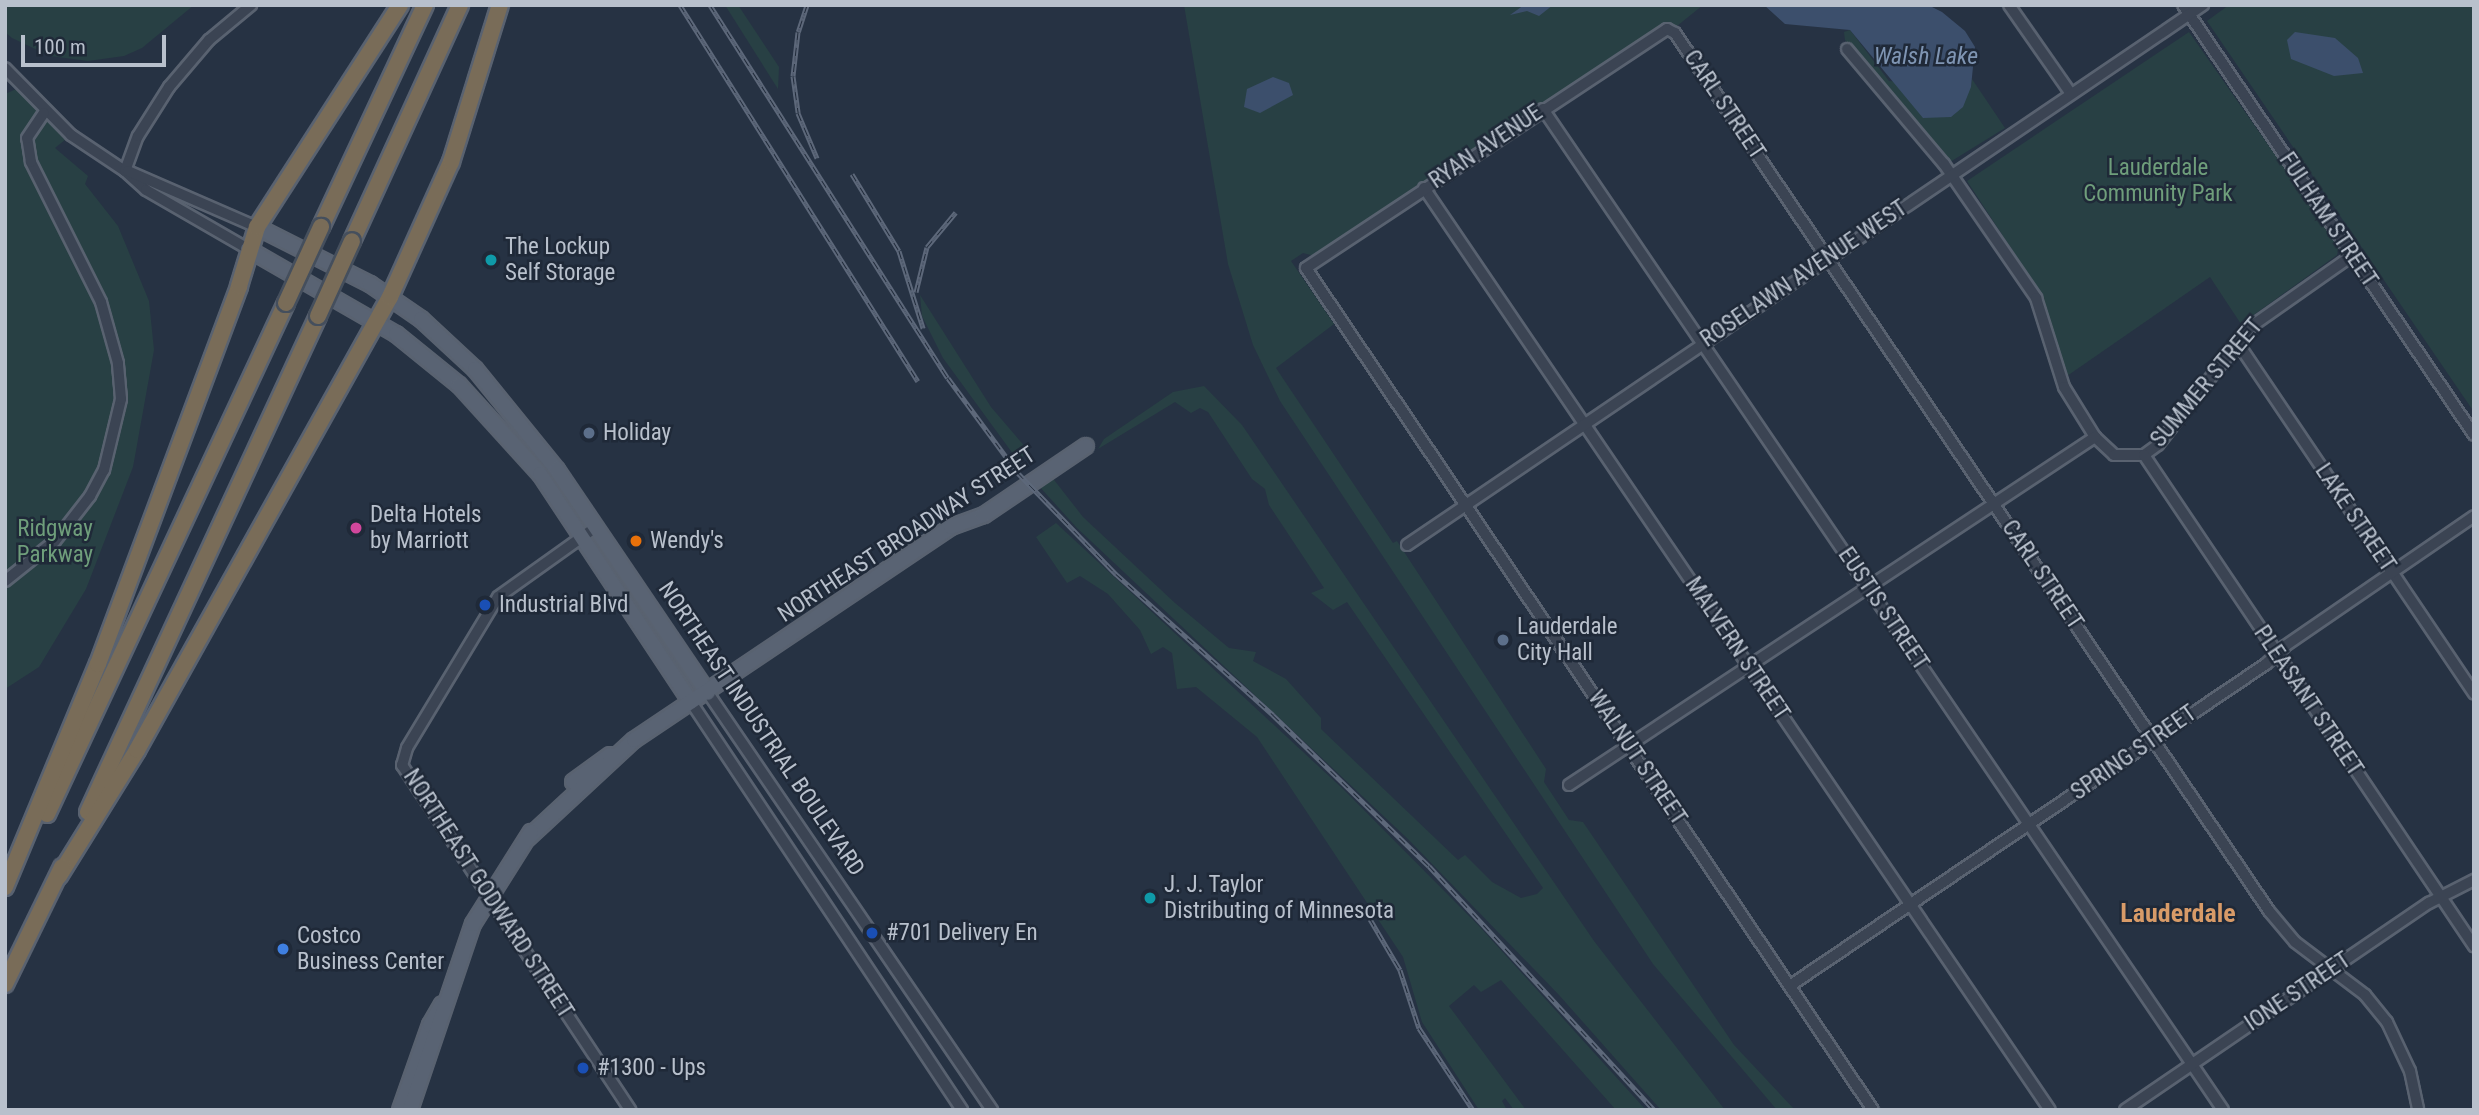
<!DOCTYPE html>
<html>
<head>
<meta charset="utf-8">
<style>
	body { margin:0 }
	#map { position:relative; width:2479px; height:1115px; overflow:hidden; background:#263243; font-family:"Roboto Condensed",sans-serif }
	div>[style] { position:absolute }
	.green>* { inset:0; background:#284044 }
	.water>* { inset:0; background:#3c4f6c }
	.roads { filter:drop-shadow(2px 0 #596270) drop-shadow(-2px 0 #596270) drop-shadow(0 2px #596270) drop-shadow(0 -2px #596270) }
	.minor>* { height:10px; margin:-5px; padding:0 5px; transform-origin:5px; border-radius:5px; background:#3b4453 }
	.major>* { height:14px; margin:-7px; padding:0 7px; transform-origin:7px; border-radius:7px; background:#596373 }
	.highway>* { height:16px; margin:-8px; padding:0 8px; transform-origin:8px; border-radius:8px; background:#796c58 }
	.rail>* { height:5px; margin-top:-2.5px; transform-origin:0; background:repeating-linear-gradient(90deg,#1f2938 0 8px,#5d687a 0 16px); box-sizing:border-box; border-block:2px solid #5d687a }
	.bridges { filter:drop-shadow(2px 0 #454f5d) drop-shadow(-2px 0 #454f5d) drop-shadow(0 2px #454f5d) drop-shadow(0 -2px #454f5d) }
	.highway-bridge>* { height:16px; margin:-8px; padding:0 8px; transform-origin:8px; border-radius:8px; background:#796c58 }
	.dots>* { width:19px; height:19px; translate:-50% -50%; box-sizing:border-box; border:4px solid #1f2938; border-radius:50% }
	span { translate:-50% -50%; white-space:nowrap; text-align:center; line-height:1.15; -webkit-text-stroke:5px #1f2938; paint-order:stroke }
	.street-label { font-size:23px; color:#b8c0cc }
	.park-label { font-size:23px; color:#6f9e7b }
	.poi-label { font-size:23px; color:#b8c0cc }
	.left { translate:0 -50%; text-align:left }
	.water-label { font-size:24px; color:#7f95b3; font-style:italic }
	.quarter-label { font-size:26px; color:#d89b68; font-weight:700 }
	.frame { position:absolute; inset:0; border:7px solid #b8c0cc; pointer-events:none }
	.scale { position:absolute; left:21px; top:35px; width:145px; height:32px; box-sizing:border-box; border:4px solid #b8c0cc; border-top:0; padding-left:9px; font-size:21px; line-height:24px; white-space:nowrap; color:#b8c0cc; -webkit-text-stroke:5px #1f2938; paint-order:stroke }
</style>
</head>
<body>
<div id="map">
	<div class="green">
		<div style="clip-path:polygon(5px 5px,194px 5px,142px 48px,124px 56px,88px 61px,50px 56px,12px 38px,5px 32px)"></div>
		<div style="clip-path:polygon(725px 5px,738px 5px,779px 67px,778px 89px)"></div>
		<div style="clip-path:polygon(1184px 5px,1703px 5px,1677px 26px,1664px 23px,1315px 256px,1303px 253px,1291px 261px,1334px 324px,1276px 368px,1393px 543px,1397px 541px,1546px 769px,1544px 782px,1569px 820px,1583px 822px,1734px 1045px,1795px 1110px,1777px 1110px,1653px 964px,1280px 401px,1253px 345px,1228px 264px)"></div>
		<div style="clip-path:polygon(2229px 5px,2474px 5px,2474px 412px,2207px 21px)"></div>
		<div style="clip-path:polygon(1850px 30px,1889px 81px,1971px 87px,1972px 79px,2005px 128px,1950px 162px,1845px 40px,1844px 32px)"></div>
		<div style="clip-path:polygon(2189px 32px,2339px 246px,2337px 255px,2241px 324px,2210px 277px,2067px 376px,2043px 297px,1967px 181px)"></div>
		<div style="clip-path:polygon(21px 87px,71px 135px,55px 148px,88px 176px,85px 184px,118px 226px,149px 301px,154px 350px,133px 467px,86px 589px,39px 667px,5px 689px,5px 94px)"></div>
		<div style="clip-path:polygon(920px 295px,991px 407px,1027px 449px,1019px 462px,943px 358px,922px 316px)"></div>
		<div style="clip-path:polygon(1204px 386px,1242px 425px,1594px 941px,1725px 1110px,1661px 1110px,1559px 995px,1408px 839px,1077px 528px,1038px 485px,1051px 476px,1083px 517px,1175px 603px,1229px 648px,1256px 652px,1253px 661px,1286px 679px,1321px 718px,1321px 729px,1458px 860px,1465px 855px,1492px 882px,1521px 898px,1537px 894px,1543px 888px,1347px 602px,1333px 610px,1311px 593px,1324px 588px,1269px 505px,1265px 489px,1252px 479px,1208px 412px,1200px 408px,1191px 413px,1175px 402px,1098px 449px,1104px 439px,1173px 392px)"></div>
		<div style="clip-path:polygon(1056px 523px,1343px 789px,1479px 926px,1646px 1110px,1616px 1110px,1501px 980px,1481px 992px,1474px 985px,1449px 1006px,1526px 1110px,1514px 1110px,1505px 1098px,1502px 1101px,1507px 1110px,1479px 1110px,1422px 1022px,1403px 957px,1257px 737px,1196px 687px,1177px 689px,1172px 653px,1163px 647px,1151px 654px,1140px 630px,1108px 594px,1080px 576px,1067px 583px,1036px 537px)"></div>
	</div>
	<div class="water">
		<div style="clip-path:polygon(1524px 5px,1553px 5px,1539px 16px,1527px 11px,1510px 15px)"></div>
		<div style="clip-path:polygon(1764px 5px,1928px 5px,1942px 12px,1965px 31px,1975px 47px,1971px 87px,1963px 107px,1951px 117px,1923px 118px,1850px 30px,1785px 24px)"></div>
		<div style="clip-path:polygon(2295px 32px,2335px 38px,2358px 58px,2363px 73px,2334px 76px,2291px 59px,2287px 40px)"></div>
		<div style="clip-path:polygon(1273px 77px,1289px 83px,1293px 95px,1260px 113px,1244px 107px,1247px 89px)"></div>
	</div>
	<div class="roads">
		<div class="minor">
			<div style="left:2009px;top:5px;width:108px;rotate:55.1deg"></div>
			<div style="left:2183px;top:5px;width:519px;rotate:55.91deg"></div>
			<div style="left:1847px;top:49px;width:150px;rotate:49.9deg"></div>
			<div style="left:1944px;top:164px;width:163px;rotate:55.5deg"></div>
			<div style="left:2036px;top:298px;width:93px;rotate:72.5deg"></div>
			<div style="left:2064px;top:387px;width:59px;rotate:58.2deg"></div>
			<div style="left:2095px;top:437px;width:26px;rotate:43deg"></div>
			<div style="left:2114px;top:455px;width:30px"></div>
			<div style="left:2144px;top:455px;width:17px;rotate:-36deg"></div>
			<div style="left:2158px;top:445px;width:148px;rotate:-52.1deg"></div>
			<div style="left:2249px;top:328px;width:127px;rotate:-35.1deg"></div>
			<div style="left:5px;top:68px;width:94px;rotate:45.4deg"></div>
			<div style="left:71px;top:135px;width:65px;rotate:33.7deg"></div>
			<div style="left:125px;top:171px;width:28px;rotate:42deg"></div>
			<div style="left:146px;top:190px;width:118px;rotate:30deg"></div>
			<div style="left:1543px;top:109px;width:1210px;rotate:55.81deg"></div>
			<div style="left:125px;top:171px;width:37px;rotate:-70deg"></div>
			<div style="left:138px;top:136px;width:58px;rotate:-57.7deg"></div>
			<div style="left:169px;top:87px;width:62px;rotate:-49.6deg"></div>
			<div style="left:209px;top:40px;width:55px;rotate:-39.8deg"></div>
			<div style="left:128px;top:171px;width:141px;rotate:23.5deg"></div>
			<div style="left:1424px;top:188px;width:1114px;rotate:55.83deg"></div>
			<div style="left:2237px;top:342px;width:424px;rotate:56deg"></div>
			<div style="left:2144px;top:455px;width:592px;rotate:56.1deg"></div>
			<div style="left:596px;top:527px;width:120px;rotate:144.5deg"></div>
			<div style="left:498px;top:597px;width:176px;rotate:121.1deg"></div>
			<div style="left:407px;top:748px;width:18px;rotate:106deg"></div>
			<div style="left:402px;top:765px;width:414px;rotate:56.5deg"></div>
			<div style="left:1407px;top:545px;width:962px;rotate:-34.15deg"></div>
			<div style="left:5px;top:581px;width:64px;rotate:-38.7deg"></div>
			<div style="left:55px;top:541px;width:57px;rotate:-52.1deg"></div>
			<div style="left:90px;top:496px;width:30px;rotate:-62deg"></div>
			<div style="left:104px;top:470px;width:73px;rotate:-76.5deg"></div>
			<div style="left:121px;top:399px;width:36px;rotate:-95deg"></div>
			<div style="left:118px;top:363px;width:63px;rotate:-105.6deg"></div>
			<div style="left:101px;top:302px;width:157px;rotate:-116.6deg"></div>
			<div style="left:31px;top:162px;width:24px;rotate:-99deg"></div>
			<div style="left:27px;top:138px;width:30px;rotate:-56deg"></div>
			<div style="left:708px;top:693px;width:505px;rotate:55.74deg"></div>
			<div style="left:691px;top:702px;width:490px;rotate:56.4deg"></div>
			<div style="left:1569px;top:785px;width:631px;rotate:-33.49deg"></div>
			<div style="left:1791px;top:985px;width:573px;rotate:-34.05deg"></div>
			<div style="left:2266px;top:664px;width:26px;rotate:-43deg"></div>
			<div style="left:2285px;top:646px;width:229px;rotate:-34.5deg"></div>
			<div style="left:1873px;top:1110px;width:1015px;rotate:-123.96deg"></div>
			<div style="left:1306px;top:268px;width:433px;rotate:-33.5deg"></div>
			<div style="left:1667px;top:29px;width:9px;rotate:27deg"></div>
			<div style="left:1675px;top:33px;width:1060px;rotate:55.92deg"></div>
			<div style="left:2269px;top:911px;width:40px;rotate:50deg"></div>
			<div style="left:2295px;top:942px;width:88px;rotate:37.1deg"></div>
			<div style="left:2365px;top:995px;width:35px;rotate:51deg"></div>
			<div style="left:2387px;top:1022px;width:54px;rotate:64.9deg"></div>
			<div style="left:2410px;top:1071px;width:40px;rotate:78deg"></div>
			<div style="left:2125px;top:1110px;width:368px;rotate:-34.3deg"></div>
			<div style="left:2429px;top:903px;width:51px;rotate:-27.1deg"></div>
		</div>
		<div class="major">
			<div style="left:257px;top:227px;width:127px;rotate:26.8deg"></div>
			<div style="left:370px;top:284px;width:62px;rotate:34.5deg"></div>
			<div style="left:421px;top:319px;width:74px;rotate:42.8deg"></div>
			<div style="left:475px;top:369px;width:130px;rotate:50.9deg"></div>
			<div style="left:557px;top:470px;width:269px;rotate:55.9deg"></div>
			<div style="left:248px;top:249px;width:171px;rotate:29.9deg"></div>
			<div style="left:396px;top:334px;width:81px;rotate:39deg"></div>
			<div style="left:459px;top:385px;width:120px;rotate:47.7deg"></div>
			<div style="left:540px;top:474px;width:273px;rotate:56.5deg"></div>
			<div style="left:573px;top:782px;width:46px;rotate:-36.1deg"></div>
			<div style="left:528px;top:838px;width:144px;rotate:-42.8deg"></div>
			<div style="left:634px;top:740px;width:382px;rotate:-33.9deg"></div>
			<div style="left:951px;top:527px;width:35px;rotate:-20deg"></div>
			<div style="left:984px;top:515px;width:123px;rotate:-34.1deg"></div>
			<div style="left:400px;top:1110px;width:90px;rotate:-70.6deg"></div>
			<div style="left:430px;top:1025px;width:24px;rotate:-60deg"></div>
			<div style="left:410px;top:1110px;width:196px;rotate:-71.3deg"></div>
			<div style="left:473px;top:924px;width:109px;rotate:-57.8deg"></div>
		</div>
		<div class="highway">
			<div style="left:321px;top:227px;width:245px;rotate:-64.9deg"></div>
			<div style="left:352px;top:241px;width:260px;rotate:-65.4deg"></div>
			<div style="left:88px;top:812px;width:547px;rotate:-65.12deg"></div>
			<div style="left:47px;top:814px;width:564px;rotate:-64.93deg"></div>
			<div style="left:59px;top:876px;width:148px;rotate:-58.2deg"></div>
			<div style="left:137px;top:750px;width:519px;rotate:-60.82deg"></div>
			<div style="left:390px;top:297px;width:148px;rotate:-65.7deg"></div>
			<div style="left:451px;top:162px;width:164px;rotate:-72.7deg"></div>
			<div style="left:5px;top:887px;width:242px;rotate:-67.4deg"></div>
			<div style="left:98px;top:664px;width:403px;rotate:-69.5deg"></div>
			<div style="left:239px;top:286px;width:62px;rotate:-73deg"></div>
			<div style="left:257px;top:227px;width:264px;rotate:-57.2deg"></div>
			<div style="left:5px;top:984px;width:130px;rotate:-64deg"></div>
		</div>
	</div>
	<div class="rail">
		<div style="left:680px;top:5px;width:445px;rotate:57.7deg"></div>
		<div style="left:710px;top:5px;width:442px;rotate:57.5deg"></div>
		<div style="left:948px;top:378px;width:118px;rotate:53.6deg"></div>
		<div style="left:1018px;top:473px;width:141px;rotate:45.9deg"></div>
		<div style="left:1116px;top:574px;width:211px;rotate:41.9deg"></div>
		<div style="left:1273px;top:715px;width:217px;rotate:44.1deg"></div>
		<div style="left:1429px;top:866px;width:332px;rotate:47.3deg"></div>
		<div style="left:807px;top:5px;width:28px;rotate:108deg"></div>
		<div style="left:798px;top:32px;width:44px;rotate:96.5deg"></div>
		<div style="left:793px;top:76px;width:37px;rotate:82deg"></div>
		<div style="left:798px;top:113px;width:49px;rotate:67.1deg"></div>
		<div style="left:852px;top:174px;width:90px;rotate:58.6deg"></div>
		<div style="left:899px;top:251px;width:81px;rotate:72.7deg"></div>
		<div style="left:916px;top:292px;width:46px;rotate:-76.3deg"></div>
		<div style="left:927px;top:247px;width:45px;rotate:-50.4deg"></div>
		<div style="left:1370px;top:919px;width:59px;rotate:59.5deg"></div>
		<div style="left:1400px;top:970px;width:61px;rotate:71.9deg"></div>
		<div style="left:1419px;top:1028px;width:98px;rotate:56.6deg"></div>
	</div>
	<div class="bridges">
		<div class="highway-bridge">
			<div style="left:286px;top:303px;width:84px;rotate:-65.3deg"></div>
			<div style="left:318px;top:316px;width:82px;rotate:-65.6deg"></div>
		</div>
	</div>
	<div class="dots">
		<div style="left:491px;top:260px;background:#0f9aa8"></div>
		<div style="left:589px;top:433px;background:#5c6f8a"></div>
		<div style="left:356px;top:528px;background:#d1479c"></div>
		<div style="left:636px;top:541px;background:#e8710a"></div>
		<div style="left:485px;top:605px;background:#1a4fb4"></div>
		<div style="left:1503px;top:640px;background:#5c6f8a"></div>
		<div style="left:1150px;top:898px;background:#0f9aa8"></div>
		<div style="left:872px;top:933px;background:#1a4fb4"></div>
		<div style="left:283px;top:949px;background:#3f7fe0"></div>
		<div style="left:583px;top:1068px;background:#1a4fb4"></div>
	</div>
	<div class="street-label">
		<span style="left:1724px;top:105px;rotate:56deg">CARL STREET</span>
		<span style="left:1486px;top:147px;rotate:-34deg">RYAN AVENUE</span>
		<span style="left:2328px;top:220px;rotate:56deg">FULHAM STREET</span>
		<span style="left:1804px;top:274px;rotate:-34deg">ROSELAWN AVENUE WEST</span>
		<span style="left:2207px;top:383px;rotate:-50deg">SUMMER STREET</span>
		<span style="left:2355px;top:518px;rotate:56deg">LAKE STREET</span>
		<span style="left:907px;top:535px;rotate:-33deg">NORTHEAST BROADWAY STREET</span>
		<span style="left:2042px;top:575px;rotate:56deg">CARL STREET</span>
		<span style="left:1883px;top:609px;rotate:56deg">EUSTIS STREET</span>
		<span style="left:1737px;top:649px;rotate:56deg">MALVERN STREET</span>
		<span style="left:2308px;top:701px;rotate:56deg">PLEASANT STREET</span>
		<span style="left:761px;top:729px;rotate:56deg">NORTHEAST INDUSTRIAL BOULEVARD</span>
		<span style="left:2134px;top:753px;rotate:-35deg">SPRING STREET</span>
		<span style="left:1637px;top:758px;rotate:56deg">WALNUT STREET</span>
		<span style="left:488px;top:894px;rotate:57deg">NORTHEAST GODWARD STREET</span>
		<span style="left:2298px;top:992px;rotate:-34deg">IONE STREET</span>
	</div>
	<div class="park-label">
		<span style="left:2158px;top:181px">Lauderdale<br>Community Park</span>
		<span style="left:55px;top:542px">Ridgway<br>Parkway</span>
	</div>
	<div class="poi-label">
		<span class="left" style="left:505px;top:260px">The Lockup<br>Self Storage</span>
		<span class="left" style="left:603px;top:433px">Holiday</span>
		<span class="left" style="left:370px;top:528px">Delta Hotels<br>by Marriott</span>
		<span class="left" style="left:650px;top:541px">Wendy's</span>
		<span class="left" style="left:499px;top:605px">Industrial Blvd</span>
		<span class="left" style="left:1517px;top:640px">Lauderdale<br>City Hall</span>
		<span class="left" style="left:1164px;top:898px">J. J. Taylor<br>Distributing of Minnesota</span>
		<span class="left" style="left:886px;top:933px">#701 Delivery En</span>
		<span class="left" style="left:297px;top:949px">Costco<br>Business Center</span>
		<span class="left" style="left:597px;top:1068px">#1300 - Ups</span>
	</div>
	<div class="water-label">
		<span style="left:1926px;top:57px">Walsh Lake</span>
	</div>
	<div class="quarter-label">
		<span style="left:2178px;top:914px">Lauderdale</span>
	</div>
	<div class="frame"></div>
	<div class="scale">100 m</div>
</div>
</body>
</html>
